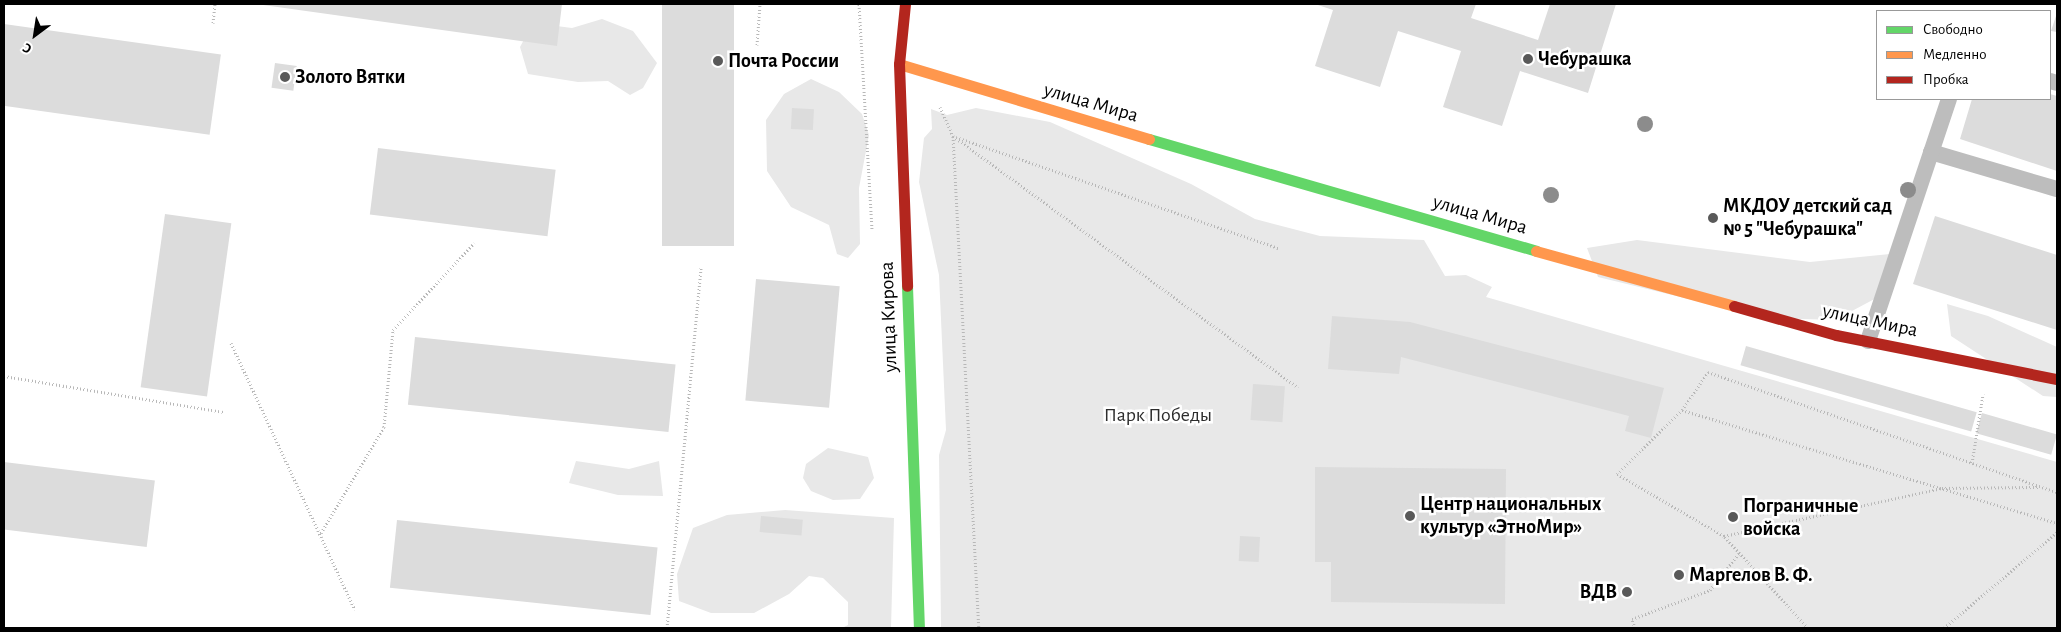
<!DOCTYPE html>
<html>
<head>
<meta charset="utf-8">
<style>
	body { margin:0 }
	#map { position:relative; width:2061px; height:632px; overflow:hidden; background:#fff; font-family:"Alegreya Sans",sans-serif }
	div>[style] { position:absolute }
	.green>* { inset:0; background:#e8e8e8 }
	.building>* { inset:0; background:#dcdcdc; transform-origin:0 0 }
	.path>* { height:3px; margin-top:-1.5px; transform-origin:0; background:repeating-linear-gradient(90deg,#b8b8b8 0 1px,transparent 0 3.5px) }
	.lane>* { height:16px; margin:-8px; padding:0 8px; transform-origin:8px; border-radius:8px; background:#bdbdbd }
	.fast>* { height:11px; margin:-5.5px; padding:0 5.5px; transform-origin:5.5px; border-radius:5.5px; background:#63d668 }
	.slow>* { height:11px; margin:-5.5px; padding:0 5.5px; transform-origin:5.5px; border-radius:5.5px; background:#ff974d }
	.jam>* { height:11px; margin:-5.5px; padding:0 5.5px; transform-origin:5.5px; border-radius:5.5px; background:#b3261e }
	.trees>* { width:16px; height:16px; margin:-8px; border-radius:50%; background:#8c8c8c }
	.dots>* { width:14px; height:14px; translate:-50% -50%; box-sizing:border-box; border:2px solid #fff; border-radius:50% }
	span { translate:-50% -50%; white-space:nowrap; text-align:center; line-height:1.15; -webkit-text-stroke:5px #fff; paint-order:stroke }
	.poi-label { font-size:20px; color:#000; font-weight:700 }
	.left { translate:0 -50%; text-align:left }
	.right { translate:-100% -50%; text-align:right }
	.street-label { font-size:20px; color:#000 }
	.park-label { font-size:20px; color:#2d2d2d }
	.frame { position:absolute; inset:0; border:5px solid #000; pointer-events:none }
	.legend { position:absolute; left:1876px; top:10px; width:175px; height:90px; box-sizing:border-box; background:#fff; border:1px solid #999; margin:0; padding:6px 9px; list-style:none; font-size:15px; color:#000 }
	.legend li { display:flex; align-items:center; gap:10px; height:25px }
	.legend b { width:25px; border:1px solid #999 }
	.north { position:absolute; left:10px; top:10px; width:50px; height:50px; -webkit-text-stroke:4px #fff; paint-order:stroke; rotate:211deg; font-size:14px; font-weight:700; line-height:20px; text-align:center; color:#000 }
	.north::after { content:''; display:block; margin:auto; width:18px; height:22px; background:#000; clip-path:polygon(50% 0,100% 100%,50% 72%,0 100%) }
</style>
</head>
<body>
<div id="map">
	<div class="green">
		<div style="clip-path:polygon(602px 19px,633px 31px,657px 63px,643px 88px,630px 95px,608px 81px,578px 82px,528px 74px,520px 47px,533px 23px,572px 28px)"></div>
		<div style="clip-path:polygon(811px 79px,839px 92px,862px 114px,869px 135px,859px 188px,860px 244px,848px 258px,837px 254px,829px 225px,791px 207px,767px 171px,766px 120px,784px 94px)"></div>
		<div style="clip-path:polygon(976px 108px,1050px 122px,1191px 184px,1255px 219px,1320px 236px,1424px 240px,1445px 276px,1466px 275px,1492px 287px,1486px 297px,2057px 462px,2057px 628px,941px 628px,939px 455px,946px 430px,939px 275px,919px 182px,924px 138px,932px 129px,931px 109px,947px 115px)"></div>
		<div style="clip-path:polygon(1637px 240px,1810px 262px,1890px 254px,1882px 295px,1835px 320px,1767px 318px,1598px 277px,1587px 248px)"></div>
		<div style="clip-path:polygon(1947px 304px,1988px 316px,2057px 347px,2057px 397px,2043px 396px,1951px 336px)"></div>
		<div style="clip-path:polygon(828px 448px,868px 457px,874px 478px,860px 499px,833px 500px,811px 491px,803px 478px,806px 464px)"></div>
		<div style="clip-path:polygon(576px 461px,629px 469px,659px 461px,663px 496px,618px 495px,569px 483px)"></div>
		<div style="clip-path:polygon(785px 510px,894px 518px,891px 628px,842px 628px,848px 625px,848px 602px,823px 578px,809px 576px,789px 594px,754px 613px,711px 613px,679px 601px,677px 574px,693px 528px,727px 515px)"></div>
	</div>
	<div class="building">
		<div style="clip-path:polygon(256px 4px,562px 4px,557px 46px)"></div>
		<div style="left:662px;top:4px;width:72px;height:242px"></div>
		<div style="clip-path:polygon(1315px 4px,1476px 4px,1471px 18px,1538px 40px,1550px 4px,1616px 4px,1588px 93px,1520px 71px,1502px 126px,1443px 107px,1461px 51px,1398px 31px,1380px 87px,1315px 66px,1333px 10px)"></div>
		<div style="clip-path:polygon(2057px 13px,2057px 32px,2051px 31px)"></div>
		<div style="left:4px;top:24px;width:219px;height:81px;rotate:8deg"></div>
		<div style="left:275px;top:63px;width:22px;height:25px;rotate:8deg"></div>
		<div style="clip-path:polygon(2050px 94px,2057px 96px,2057px 171px,1960px 139px,1972px 99px,2050px 99px)"></div>
		<div style="left:792px;top:108px;width:22px;height:21px;rotate:3deg"></div>
		<div style="left:378px;top:148px;width:179px;height:67px;rotate:7deg"></div>
		<div style="left:165px;top:214px;width:67px;height:175px;rotate:8deg"></div>
		<div style="clip-path:polygon(1935px 216px,2057px 255px,2057px 330px,1913px 284px)"></div>
		<div style="left:756px;top:279px;width:84px;height:122px;rotate:5deg"></div>
		<div style="clip-path:polygon(1332px 316px,1410px 322px,1664px 388px,1651px 438px,1625px 431px,1629px 416px,1401px 357px,1399px 374px,1328px 369px)"></div>
		<div style="left:415px;top:337px;width:262px;height:68px;rotate:6deg"></div>
		<div style="left:1746px;top:346px;width:240px;height:20px;rotate:16deg"></div>
		<div style="left:1253px;top:384px;width:32px;height:36px;rotate:4deg"></div>
		<div style="left:1982px;top:413px;width:78px;height:21px;rotate:16deg"></div>
		<div style="left:4px;top:462px;width:152px;height:67px;rotate:7deg"></div>
		<div style="clip-path:polygon(1315px 467px,1506px 469px,1505px 604px,1331px 602px,1331px 562px,1315px 562px)"></div>
		<div style="left:761px;top:516px;width:42px;height:16px;rotate:5deg"></div>
		<div style="left:397px;top:520px;width:262px;height:68px;rotate:6deg"></div>
		<div style="left:1240px;top:536px;width:20px;height:25px;rotate:3deg"></div>
	</div>
	<div class="path">
		<div style="left:859px;top:4px;width:227px;rotate:86.7deg"></div>
		<div style="left:213px;top:23px;width:19px;rotate:-84deg"></div>
		<div style="left:757px;top:45px;width:41px;rotate:-85.8deg"></div>
		<div style="left:940px;top:107px;width:32px;rotate:66deg"></div>
		<div style="left:953px;top:136px;width:493px;rotate:87deg"></div>
		<div style="left:953px;top:136px;width:427px;rotate:36.1deg"></div>
		<div style="left:956px;top:137px;width:342px;rotate:19deg"></div>
		<div style="left:231px;top:343px;width:294px;rotate:65.1deg"></div>
		<div style="left:4px;top:376px;width:222px;rotate:9.3deg"></div>
		<div style="left:1682px;top:410px;width:392px;rotate:16.8deg"></div>
		<div style="left:1972px;top:463px;width:70px;rotate:-80.9deg"></div>
		<div style="left:321px;top:533px;width:123px;rotate:-59.3deg"></div>
		<div style="left:384px;top:427px;width:97px;rotate:-84.7deg"></div>
		<div style="left:393px;top:330px;width:119px;rotate:-47deg"></div>
		<div style="left:1724px;top:536px;width:223px;rotate:-12.4deg"></div>
		<div style="left:1942px;top:488px;width:98px;rotate:-0.6deg"></div>
		<div style="left:667px;top:628px;width:363px;rotate:-84.6deg"></div>
		<div style="left:1635px;top:628px;width:9px;rotate:-108deg"></div>
		<div style="left:1632px;top:619px;width:83px;rotate:-20.4deg"></div>
		<div style="left:1710px;top:590px;width:48px;rotate:-51.7deg"></div>
		<div style="left:1808px;top:628px;width:125px;rotate:-132.4deg"></div>
		<div style="left:1724px;top:536px;width:124px;rotate:-149.9deg"></div>
		<div style="left:1617px;top:474px;width:91px;rotate:-44.6deg"></div>
		<div style="left:1682px;top:410px;width:46px;rotate:-55.6deg"></div>
		<div style="left:1708px;top:372px;width:369px;rotate:19deg"></div>
		<div style="left:1944px;top:628px;width:148px;rotate:-40.3deg"></div>
	</div>
	<div class="lane">
		<div style="left:2050px;top:81px;width:7px;rotate:16deg"></div>
		<div style="left:1931px;top:152px;width:131px;rotate:16.4deg"></div>
		<div style="left:1868px;top:341px;width:255px;rotate:-71.5deg"></div>
	</div>
	<div class="fast">
		<div style="left:1149px;top:139px;width:403px;rotate:16.1deg"></div>
		<div style="left:907px;top:286px;width:342px;rotate:88deg"></div>
	</div>
	<div class="slow">
		<div style="left:899px;top:64px;width:261px;rotate:16.7deg"></div>
		<div style="left:1536px;top:251px;width:205px;rotate:15.5deg"></div>
	</div>
	<div class="jam">
		<div style="left:905px;top:4px;width:60px;rotate:95.7deg"></div>
		<div style="left:899px;top:64px;width:222px;rotate:87.9deg"></div>
		<div style="left:1734px;top:306px;width:106px;rotate:15.9deg"></div>
		<div style="left:1836px;top:335px;width:225px;rotate:11.3deg"></div>
	</div>
	<div class="trees">
		<div style="left:1645px;top:124px"></div>
		<div style="left:1908px;top:190px"></div>
		<div style="left:1551px;top:195px"></div>
	</div>
	<div class="dots">
		<div style="left:1528px;top:59px;background:#595959"></div>
		<div style="left:718px;top:61px;background:#595959"></div>
		<div style="left:285px;top:77px;background:#595959"></div>
		<div style="left:1713px;top:218px;background:#595959"></div>
		<div style="left:1410px;top:516px;background:#595959"></div>
		<div style="left:1733px;top:517px;background:#595959"></div>
		<div style="left:1679px;top:575px;background:#595959"></div>
		<div style="left:1627px;top:592px;background:#595959"></div>
	</div>
	<div class="poi-label">
		<span class="left" style="left:1538px;top:59px">Чебурашка</span>
		<span class="left" style="left:728px;top:61px">Почта России</span>
		<span class="left" style="left:295px;top:77px">Золото Вятки</span>
		<span class="left" style="left:1723px;top:218px">МКДОУ детский сад<br>№ 5 "Чебурашка"</span>
		<span class="left" style="left:1420px;top:516px">Центр национальных<br>культур «ЭтноМир»</span>
		<span class="left" style="left:1743px;top:518px">Пограничные<br>войска</span>
		<span class="left" style="left:1689px;top:575px">Маргелов В. Ф.</span>
		<span class="right" style="left:1617px;top:592px">ВДВ</span>
	</div>
	<div class="street-label">
		<span style="left:1091px;top:103px;rotate:16deg">улица Мира</span>
		<span style="left:1480px;top:215px;rotate:16deg">улица Мира</span>
		<span style="left:889px;top:317px;rotate:-92deg">улица Кирова</span>
		<span style="left:1870px;top:321px;rotate:12deg">улица Мира</span>
	</div>
	<div class="park-label">
		<span style="left:1158px;top:415px">Парк Победы</span>
	</div>
	<div class="frame"></div>
	<ul class="legend">
	<li><b style="height:6px;background:#63d668"></b>Свободно</li>
	<li><b style="height:6px;background:#ff974d"></b>Медленно</li>
	<li><b style="height:6px;background:#b3261e"></b>Пробка</li>
	</ul>
	<div class="north">С</div>
</div>
</body>
</html>
